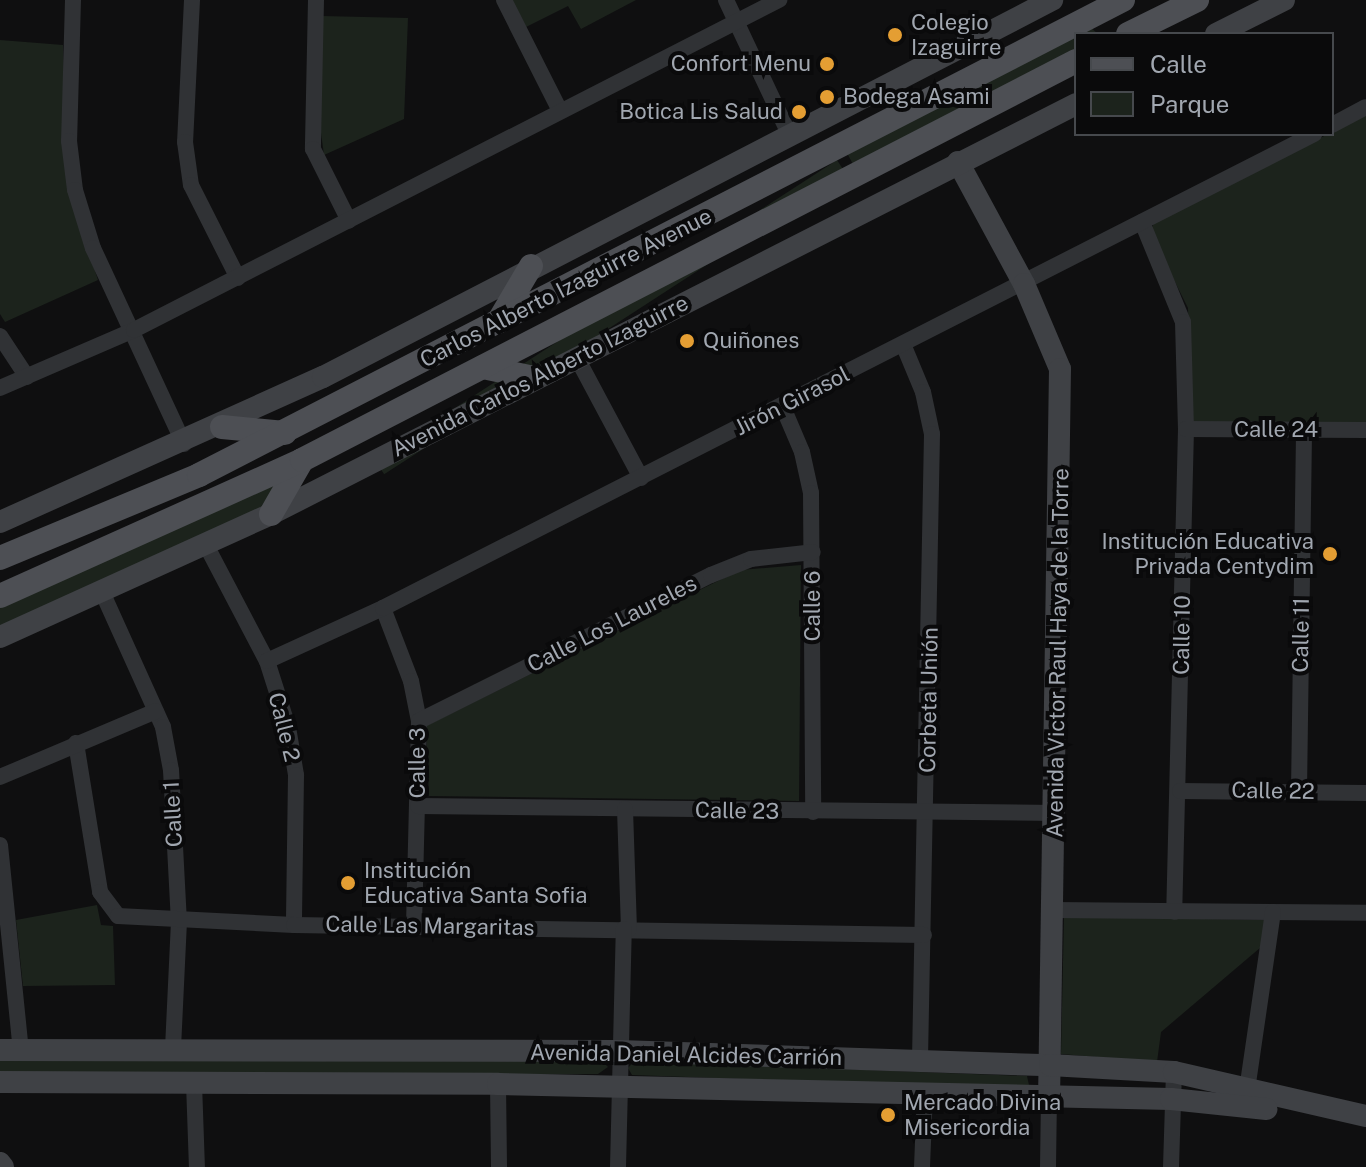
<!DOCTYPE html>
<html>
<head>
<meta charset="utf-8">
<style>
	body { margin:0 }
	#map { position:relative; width:1366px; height:1167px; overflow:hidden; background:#0f0f10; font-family:"Public Sans",sans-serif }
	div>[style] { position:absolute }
	.green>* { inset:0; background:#1c231c; transform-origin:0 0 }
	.street>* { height:16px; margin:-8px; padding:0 8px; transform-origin:8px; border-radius:8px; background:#303235 }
	.secondary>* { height:22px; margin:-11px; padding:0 11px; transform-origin:11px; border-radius:11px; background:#3f4145 }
	.primary>* { height:24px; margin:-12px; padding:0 12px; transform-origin:12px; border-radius:12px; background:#4d4f54 }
	.dots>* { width:22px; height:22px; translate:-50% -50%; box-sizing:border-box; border:4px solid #0a0a0b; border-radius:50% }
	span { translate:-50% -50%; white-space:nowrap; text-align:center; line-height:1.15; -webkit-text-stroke:8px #0a0a0b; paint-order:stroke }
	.poi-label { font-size:22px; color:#a1a7b0 }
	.left { translate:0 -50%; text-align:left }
	.right { translate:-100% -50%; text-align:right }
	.street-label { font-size:22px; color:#a1a7b0 }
	.legend { position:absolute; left:1074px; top:32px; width:260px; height:104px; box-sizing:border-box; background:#0a0a0b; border:2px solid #46494d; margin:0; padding:10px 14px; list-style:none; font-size:24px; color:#a1a7b0 }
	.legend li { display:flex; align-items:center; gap:16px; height:40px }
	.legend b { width:40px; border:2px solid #46494d }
</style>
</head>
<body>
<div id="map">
	<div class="green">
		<div style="clip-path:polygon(510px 0,636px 0,581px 29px,568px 6px,522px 29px)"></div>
		<div style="clip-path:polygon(322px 16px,408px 18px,404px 119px,324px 155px,320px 126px)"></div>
		<div style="clip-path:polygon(1089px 26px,1098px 34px,1076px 34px,1076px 54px,856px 170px,847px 153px)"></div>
		<div style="clip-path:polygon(0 40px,63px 45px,67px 184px,98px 280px,5px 322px,0 314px)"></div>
		<div style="clip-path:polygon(1366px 115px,1366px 422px,1190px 426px,1188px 308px,1150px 232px,1155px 221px)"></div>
		<div style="left:837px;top:160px;width:17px;height:551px;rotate:57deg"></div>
		<div style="clip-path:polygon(279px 482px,258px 511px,0 630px,0 605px)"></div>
		<div style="clip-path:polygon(801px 565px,799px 801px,429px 796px,426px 726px,740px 570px)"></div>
		<div style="clip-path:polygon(97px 905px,101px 925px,113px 926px,115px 985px,23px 986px,16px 920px)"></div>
		<div style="clip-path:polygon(1064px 917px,1272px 920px,1273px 937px,1161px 1032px,1157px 1062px,1061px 1054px)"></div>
		<div style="clip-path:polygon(0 1056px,602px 1061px,608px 1067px,598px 1074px,0 1075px)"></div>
		<div style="clip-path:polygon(634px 1061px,1027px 1076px,1029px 1085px,1020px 1089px,632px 1075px,628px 1068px)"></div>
	</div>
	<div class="street">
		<div style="left:73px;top:0;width:141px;rotate:91.6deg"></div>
		<div style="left:69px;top:141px;width:49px;rotate:83deg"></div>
		<div style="left:75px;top:190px;width:61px;rotate:72.8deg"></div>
		<div style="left:93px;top:248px;width:216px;rotate:65.1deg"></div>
		<div style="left:192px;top:0;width:142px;rotate:92.8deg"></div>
		<div style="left:185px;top:142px;width:43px;rotate:82.1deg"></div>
		<div style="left:191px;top:185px;width:104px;rotate:63.2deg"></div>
		<div style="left:316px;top:0;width:149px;rotate:91.2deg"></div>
		<div style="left:313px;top:149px;width:80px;rotate:63.4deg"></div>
		<div style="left:504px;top:0;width:122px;rotate:63.2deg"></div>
		<div style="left:726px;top:0;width:148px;rotate:64.8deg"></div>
		<div style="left:1332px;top:125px;width:38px;rotate:-28deg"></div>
		<div style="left:1142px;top:222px;width:108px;rotate:67.7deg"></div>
		<div style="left:1183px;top:322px;width:107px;rotate:88.4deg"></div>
		<div style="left:1186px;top:429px;width:483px;rotate:91.4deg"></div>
		<div style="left:0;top:336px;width:49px;rotate:56.6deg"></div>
		<div style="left:903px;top:344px;width:52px;rotate:67.4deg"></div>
		<div style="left:923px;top:392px;width:43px;rotate:77.9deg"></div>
		<div style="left:932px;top:434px;width:627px;rotate:91.1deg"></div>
		<div style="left:577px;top:358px;width:136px;rotate:61.9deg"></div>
		<div style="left:0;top:388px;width:146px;rotate:-23.4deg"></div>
		<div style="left:134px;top:330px;width:725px;rotate:-27.1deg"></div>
		<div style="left:782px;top:405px;width:51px;rotate:66.9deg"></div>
		<div style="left:802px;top:452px;width:42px;rotate:77.6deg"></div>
		<div style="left:811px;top:493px;width:319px;rotate:89.6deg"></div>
		<div style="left:1186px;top:429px;width:180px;rotate:0.3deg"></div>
		<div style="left:206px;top:545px;width:131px;rotate:62.3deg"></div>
		<div style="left:267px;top:661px;width:69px;rotate:72.3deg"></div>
		<div style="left:288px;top:727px;width:49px;rotate:80.5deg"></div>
		<div style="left:296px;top:775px;width:150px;rotate:90.8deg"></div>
		<div style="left:103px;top:594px;width:146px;rotate:65.7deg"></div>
		<div style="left:163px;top:727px;width:44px;rotate:79.5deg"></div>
		<div style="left:171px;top:770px;width:151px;rotate:87deg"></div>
		<div style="left:179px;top:921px;width:127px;rotate:92.7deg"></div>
		<div style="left:383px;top:608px;width:78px;rotate:69deg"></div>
		<div style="left:411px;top:681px;width:41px;rotate:78.7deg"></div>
		<div style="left:419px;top:721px;width:203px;rotate:91.4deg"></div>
		<div style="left:267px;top:661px;width:128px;rotate:-24.6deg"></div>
		<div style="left:383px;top:608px;width:1045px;rotate:-26.98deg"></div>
		<div style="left:419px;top:721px;width:326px;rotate:-26.6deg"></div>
		<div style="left:711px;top:575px;width:43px;rotate:-21.8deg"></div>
		<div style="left:751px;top:559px;width:62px;rotate:-6.4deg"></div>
		<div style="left:76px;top:743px;width:151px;rotate:80.8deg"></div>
		<div style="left:100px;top:892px;width:30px;rotate:53deg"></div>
		<div style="left:118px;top:916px;width:176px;rotate:2.9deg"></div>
		<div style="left:294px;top:925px;width:630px;rotate:0.91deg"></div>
		<div style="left:0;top:777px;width:169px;rotate:-22.9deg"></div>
		<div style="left:1180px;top:791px;width:186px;rotate:0.6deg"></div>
		<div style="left:1299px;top:791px;width:361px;rotate:-89.2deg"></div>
		<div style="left:418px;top:806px;width:639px;rotate:0.63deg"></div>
		<div style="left:625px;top:809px;width:120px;rotate:88.1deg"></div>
		<div style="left:0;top:845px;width:206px;rotate:84.2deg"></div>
		<div style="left:1053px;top:910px;width:313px;rotate:0.5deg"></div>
		<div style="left:194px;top:1083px;width:84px;rotate:88deg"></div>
		<div style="left:498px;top:1084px;width:83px;rotate:89.3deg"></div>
		<div style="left:1247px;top:1090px;width:180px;rotate:-81.7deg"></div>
		<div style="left:618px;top:1167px;width:238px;rotate:-88.6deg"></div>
		<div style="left:922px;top:1167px;width:74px;rotate:-87.7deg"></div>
		<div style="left:1048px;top:1167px;width:68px;rotate:-89.2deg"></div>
		<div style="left:1171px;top:1167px;width:95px;rotate:-88.2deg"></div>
	</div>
	<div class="secondary">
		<div style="left:1216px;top:34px;width:76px;rotate:-26.6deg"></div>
		<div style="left:958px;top:162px;width:139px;rotate:61.6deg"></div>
		<div style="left:1024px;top:284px;width:92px;rotate:67deg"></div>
		<div style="left:1060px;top:369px;width:730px;rotate:90.86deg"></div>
		<div style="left:0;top:522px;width:354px;rotate:-24.2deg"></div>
		<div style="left:323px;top:377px;width:821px;rotate:-27.35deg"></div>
		<div style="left:0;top:637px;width:298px;rotate:-24.4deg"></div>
		<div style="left:271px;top:514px;width:903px;rotate:-26.99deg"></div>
		<div style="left:0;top:1050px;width:619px;rotate:0.09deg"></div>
		<div style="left:619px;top:1051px;width:431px;rotate:1.9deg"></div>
		<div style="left:1050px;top:1065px;width:124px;rotate:3.2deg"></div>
		<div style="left:1174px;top:1072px;width:197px;rotate:12.9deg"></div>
		<div style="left:0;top:1082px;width:498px;rotate:0.2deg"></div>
		<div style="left:498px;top:1084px;width:673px;rotate:1.28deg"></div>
		<div style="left:1171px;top:1099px;width:96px;rotate:6deg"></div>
		<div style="left:0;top:1163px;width:5px;rotate:53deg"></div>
	</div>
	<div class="primary">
		<div style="left:1128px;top:34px;width:77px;rotate:-26.2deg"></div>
		<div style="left:498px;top:322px;width:65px;rotate:-59.5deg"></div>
		<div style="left:483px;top:367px;width:52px;rotate:12.2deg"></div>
		<div style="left:222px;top:427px;width:63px;rotate:5.4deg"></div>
		<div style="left:271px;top:514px;width:62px;rotate:-60.1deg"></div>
		<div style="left:0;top:558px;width:216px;rotate:-22.6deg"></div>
		<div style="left:199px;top:475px;width:1039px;rotate:-27.21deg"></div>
		<div style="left:0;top:596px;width:331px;rotate:-24.2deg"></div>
		<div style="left:302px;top:460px;width:871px;rotate:-27.27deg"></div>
	</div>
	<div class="dots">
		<div style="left:895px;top:35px;background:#e49e33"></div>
		<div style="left:827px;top:64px;background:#e49e33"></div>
		<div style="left:827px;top:97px;background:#e49e33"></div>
		<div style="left:799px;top:112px;background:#e49e33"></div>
		<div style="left:687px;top:341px;background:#e49e33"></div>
		<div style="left:1330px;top:554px;background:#e49e33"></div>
		<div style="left:348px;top:883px;background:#e49e33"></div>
		<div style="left:888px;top:1115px;background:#e49e33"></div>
	</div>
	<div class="poi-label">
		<span class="left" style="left:911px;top:35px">Colegio<br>Izaguirre</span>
		<span class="right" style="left:811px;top:64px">Confort Menu</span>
		<span class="left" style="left:843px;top:97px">Bodega Asami</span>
		<span class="right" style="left:783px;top:112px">Botica Lis Salud</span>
		<span class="left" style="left:703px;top:341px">Quiñones</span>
		<span class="right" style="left:1314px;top:554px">Institución Educativa<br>Privada Centydim</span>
		<span class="left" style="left:364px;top:883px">Institución<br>Educativa Santa Sofia</span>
		<span class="left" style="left:904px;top:1115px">Mercado Divina<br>Misericordia</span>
	</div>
	<div class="street-label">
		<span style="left:566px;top:288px;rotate:-27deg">Carlos Alberto Izaguirre Avenue</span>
		<span style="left:540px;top:376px;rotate:-27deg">Avenida Carlos Alberto Izaguirre</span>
		<span style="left:792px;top:401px;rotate:-27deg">Jirón Girasol</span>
		<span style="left:1276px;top:430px">Calle 24</span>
		<span style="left:813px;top:606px;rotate:-90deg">Calle 6</span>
		<span style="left:612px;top:624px;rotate:-27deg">Calle Los Laureles</span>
		<span style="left:1182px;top:635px;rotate:-89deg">Calle 10</span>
		<span style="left:1301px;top:635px;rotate:-89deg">Calle 11</span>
		<span style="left:1058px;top:653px;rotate:-89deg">Avenida Victor Raul Haya de la Torre</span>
		<span style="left:929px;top:700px;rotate:-89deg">Corbeta Unión</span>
		<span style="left:284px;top:727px;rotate:76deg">Calle 2</span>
		<span style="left:418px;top:763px;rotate:-90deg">Calle 3</span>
		<span style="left:1273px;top:791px;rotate:1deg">Calle 22</span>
		<span style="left:737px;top:811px;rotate:1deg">Calle 23</span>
		<span style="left:173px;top:814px;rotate:-93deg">Calle 1</span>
		<span style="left:430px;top:926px;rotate:1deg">Calle Las Margaritas</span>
		<span style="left:686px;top:1055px;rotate:1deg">Avenida Daniel Alcides Carrión</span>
	</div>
	<ul class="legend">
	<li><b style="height:10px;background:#4d4f54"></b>Calle</li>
	<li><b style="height:22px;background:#1c231c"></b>Parque</li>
	</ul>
</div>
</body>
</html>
